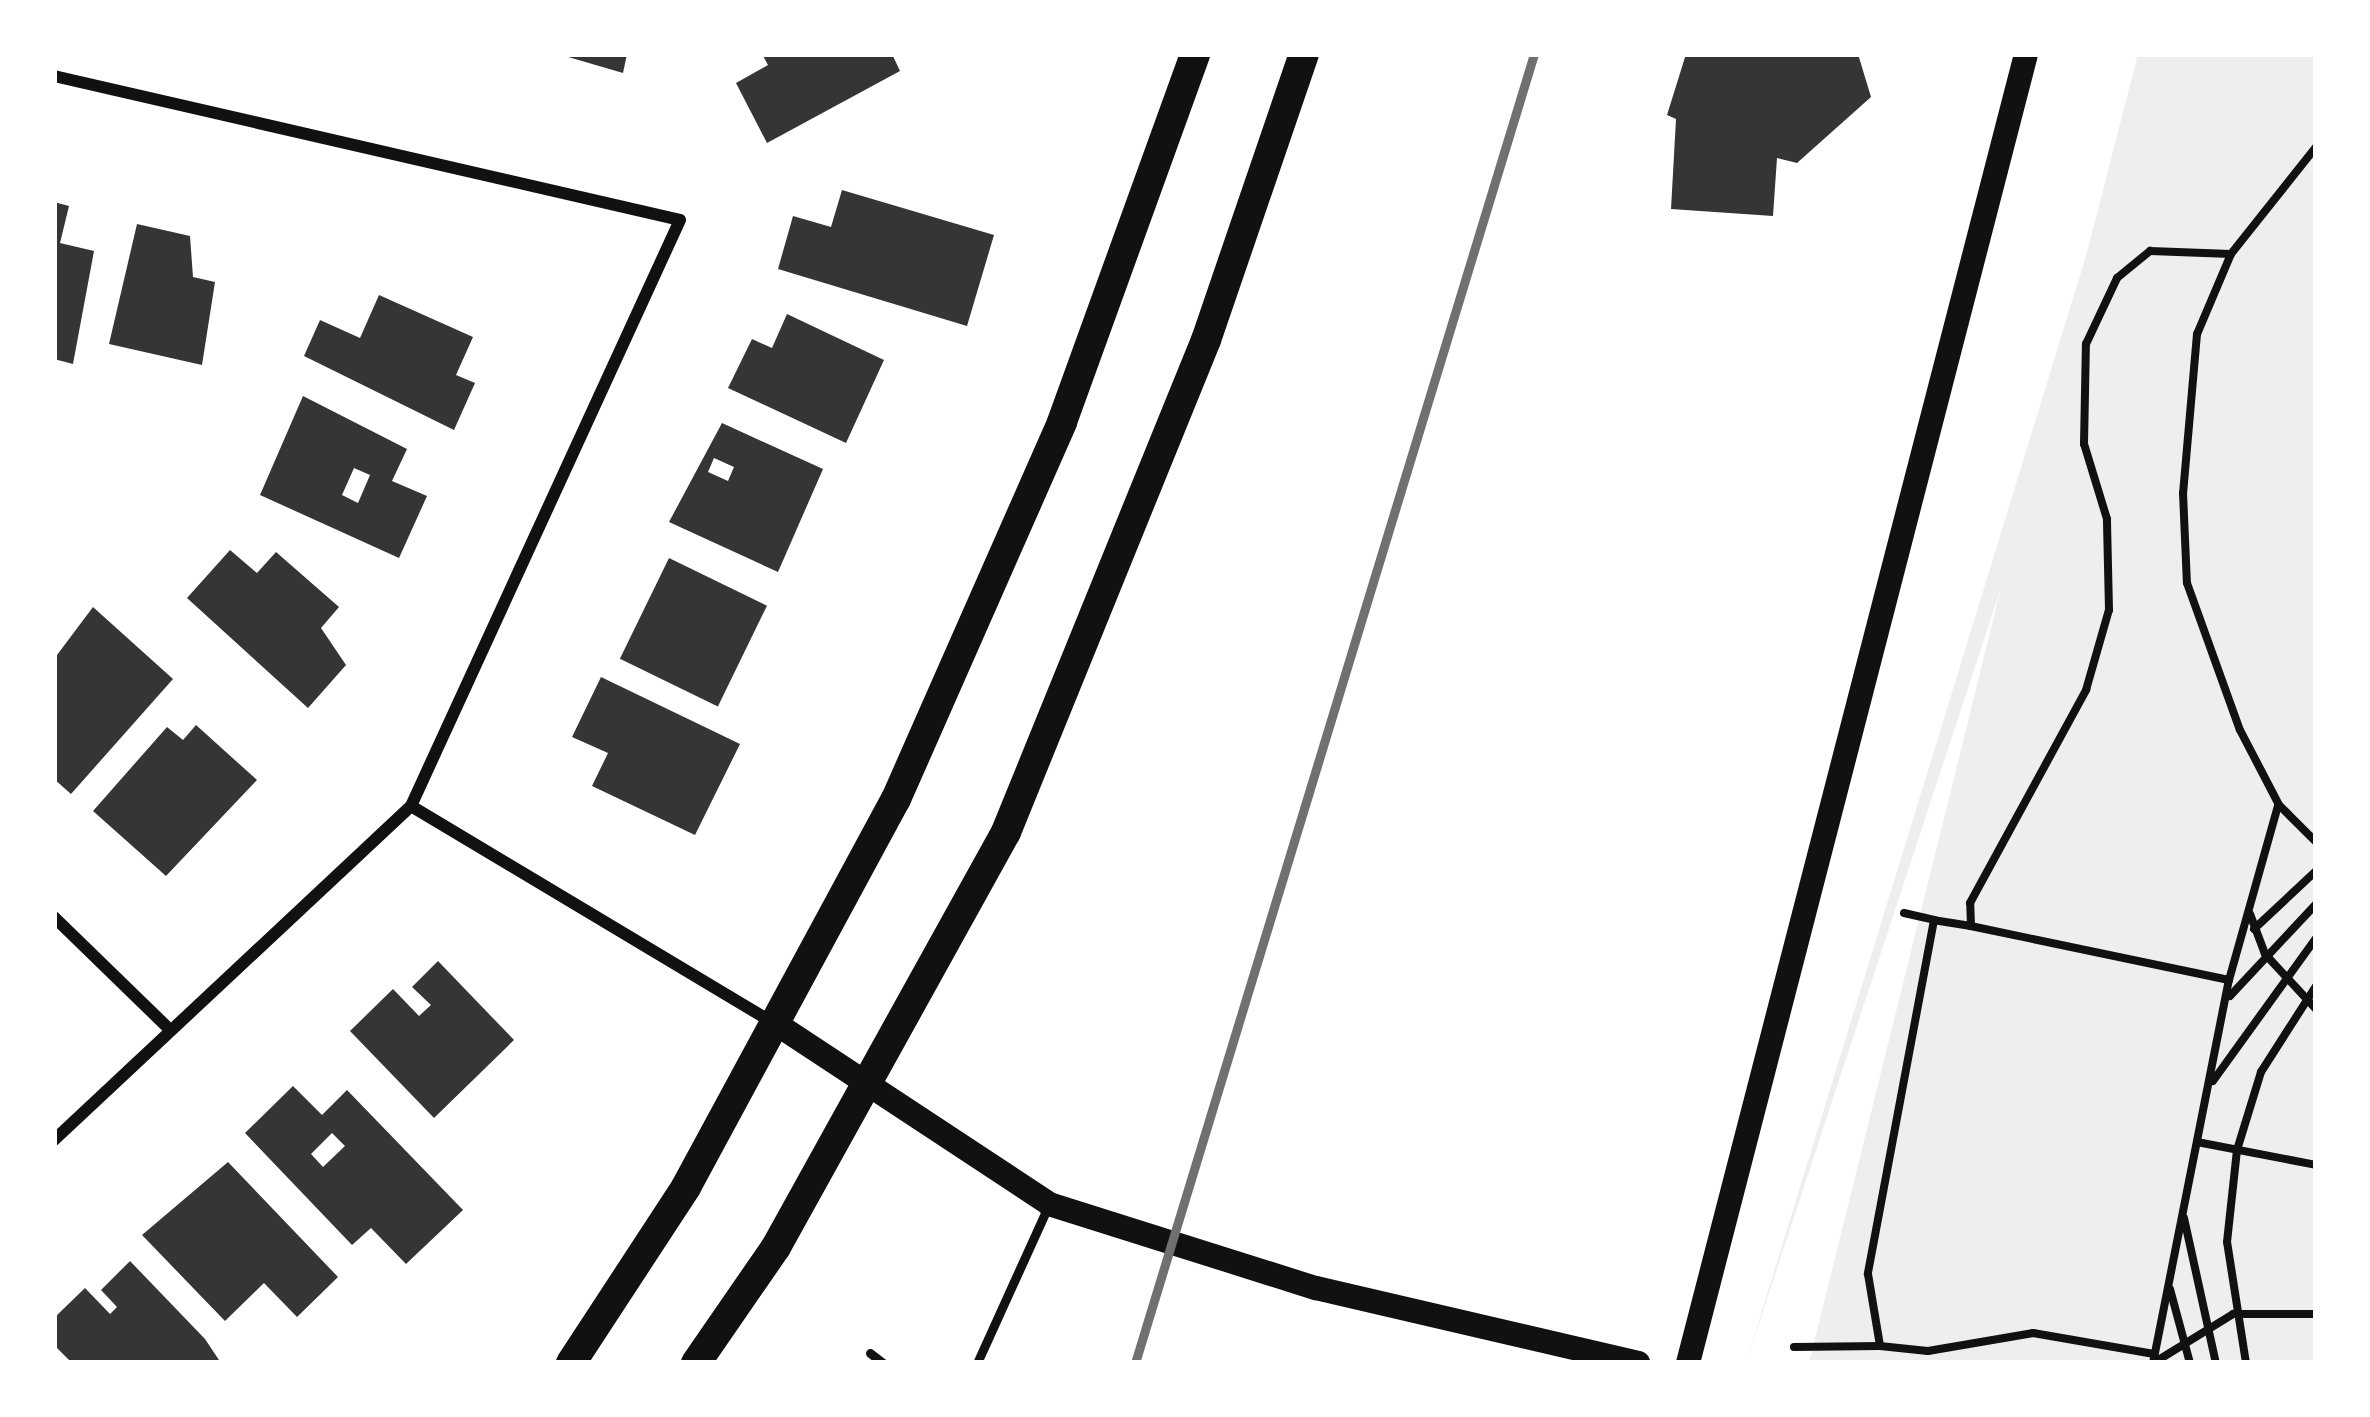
<!DOCTYPE html>
<html>
<head>
<meta charset="utf-8">
<style>
	body { margin:0 }
	#map { position:relative; width:2370px; height:1417px; overflow:hidden; background:#fff; font-family:Barlow,sans-serif }
	div>[style] { position:absolute }
	.green>* { inset:0; background:#eee }
	.building>* { inset:0; background:#353535; transform-origin:0 0 }
	.path>* { height:8px; margin:-4px; padding:0 4px; transform-origin:4px; border-radius:4px; background:#111 }
	.service>* { height:9px; margin:-4.5px; padding:0 4.5px; transform-origin:4.5px; border-radius:4.5px; background:#111 }
	.minor>* { height:12px; margin:-6px; padding:0 6px; transform-origin:6px; border-radius:6px; background:#111 }
	.secondary>* { height:24px; margin:-12px; padding:0 12px; transform-origin:12px; border-radius:12px; background:#111 }
	.primary>* { height:30px; margin:-15px; padding:0 15px; transform-origin:15px; border-radius:15px; background:#111 }
	.rail>* { height:9px; margin:-4.5px; padding:0 4.5px; transform-origin:4.5px; border-radius:4.5px; background:#707070 }
	span { translate:-50% -50%; white-space:nowrap; text-align:center; line-height:1.15; -webkit-text-stroke:12px #fff; paint-order:stroke }
	.frame { position:absolute; inset:0; border:57px solid #fff; pointer-events:none }
</style>
</head>
<body>
<div id="map">
	<div class="green">
		<div style="clip-path:polygon(2138px 54px,2316px 54px,2316px 1363px,1809px 1363px,2001px 588px,1746px 1363px,2086px 256px)"></div>
	</div>
	<div class="building">
		<div style="clip-path:polygon(558px 54px,627px 54px,623px 73px)"></div>
		<div style="clip-path:polygon(762px 54px,892px 54px,900px 71px,767px 143px,736px 83px,768px 65px)"></div>
		<div style="clip-path:polygon(1686px 54px,1858px 54px,1871px 97px,1797px 163px,1777px 158px,1773px 216px,1671px 209px,1676px 119px,1667px 115px)"></div>
		<div style="clip-path:polygon(842px 190px,994px 235px,967px 326px,778px 269px,793px 216px,831px 227px)"></div>
		<div style="clip-path:polygon(54px 202px,69px 206px,60px 243px,94px 251px,73px 364px,54px 359px)"></div>
		<div style="clip-path:polygon(137px 224px,190px 236px,193px 277px,215px 282px,202px 365px,109px 344px)"></div>
		<div style="clip-path:polygon(379px 295px,473px 337px,456px 375px,475px 383px,454px 430px,304px 356px,320px 320px,360px 338px)"></div>
		<div style="clip-path:polygon(787px 314px,884px 360px,846px 443px,728px 388px,752px 339px,772px 348px)"></div>
		<div style="clip-path:polygon(evenodd,303px 396px,407px 449px,392px 481px,427px 496px,399px 558px,260px 495px,303px 396px,354px 468px,370px 475px,358px 503px,342px 495px,354px 468px)"></div>
		<div style="clip-path:polygon(evenodd,722px 423px,823px 469px,778px 572px,669px 522px,722px 423px,714px 458px,734px 467px,728px 481px,708px 472px,714px 458px)"></div>
		<div style="clip-path:polygon(230px 550px,257px 573px,276px 552px,339px 607px,321px 628px,346px 665px,308px 708px,187px 598px)"></div>
		<div style="left:669px;top:558px;width:109px;height:112px;rotate:26deg"></div>
		<div style="clip-path:polygon(93px 607px,173px 679px,71px 794px,54px 779px,54px 659px)"></div>
		<div style="clip-path:polygon(601px 677px,740px 744px,695px 835px,592px 786px,608px 753px,572px 737px)"></div>
		<div style="clip-path:polygon(196px 725px,257px 780px,166px 876px,93px 811px,167px 727px,183px 740px)"></div>
		<div style="clip-path:polygon(438px 961px,514px 1040px,434px 1118px,350px 1031px,393px 989px,419px 1016px,431px 1005px,412px 987px)"></div>
		<div style="clip-path:polygon(evenodd,293px 1086px,322px 1115px,347px 1090px,463px 1210px,406px 1264px,371px 1228px,352px 1245px,245px 1133px,293px 1086px,332px 1133px,345px 1146px,323px 1167px,311px 1154px,332px 1133px)"></div>
		<div style="clip-path:polygon(228px 1162px,338px 1277px,297px 1317px,264px 1283px,225px 1321px,142px 1235px)"></div>
		<div style="clip-path:polygon(130px 1261px,205px 1339px,221px 1363px,72px 1363px,54px 1345px,54px 1318px,85px 1288px,110px 1314px,117px 1307px,101px 1290px)"></div>
	</div>
	<div class="path">
		<div style="left:2316px;top:147px;width:137px;rotate:128.5deg"></div>
		<div style="left:2231px;top:254px;width:87px;rotate:113deg"></div>
		<div style="left:2197px;top:334px;width:160px;rotate:95deg"></div>
		<div style="left:2183px;top:493px;width:90px;rotate:87.5deg"></div>
		<div style="left:2187px;top:583px;width:156px;rotate:70.2deg"></div>
		<div style="left:2240px;top:730px;width:85px;rotate:62.5deg"></div>
		<div style="left:2279px;top:805px;width:52px;rotate:45deg"></div>
		<div style="left:1904px;top:913px;width:31px;rotate:13deg"></div>
		<div style="left:2250px;top:914px;width:43px;rotate:69.4deg"></div>
		<div style="left:2265px;top:954px;width:75px;rotate:47.2deg"></div>
		<div style="left:1971px;top:926px;width:37px;rotate:-171deg"></div>
		<div style="left:1934px;top:920px;width:360px;rotate:100.6deg"></div>
		<div style="left:1868px;top:1274px;width:73px;rotate:80.5deg"></div>
		<div style="left:1880px;top:1346px;width:48px;rotate:5.9deg"></div>
		<div style="left:1928px;top:1351px;width:107px;rotate:-9.7deg"></div>
		<div style="left:2033px;top:1333px;width:123px;rotate:9.8deg"></div>
		<div style="left:2254px;top:929px;width:85px;rotate:-43.1deg"></div>
		<div style="left:2229px;top:980px;width:264px;rotate:-168.2deg"></div>
		<div style="left:1971px;top:926px;width:23px;rotate:-92deg"></div>
		<div style="left:1970px;top:903px;width:243px;rotate:-61.4deg"></div>
		<div style="left:2086px;top:690px;width:83px;rotate:-74deg"></div>
		<div style="left:2109px;top:610px;width:91px;rotate:-91.3deg"></div>
		<div style="left:2107px;top:519px;width:78px;rotate:-107deg"></div>
		<div style="left:2084px;top:444px;width:100px;rotate:-88.9deg"></div>
		<div style="left:2086px;top:344px;width:73px;rotate:-64.8deg"></div>
		<div style="left:2117px;top:278px;width:43px;rotate:-39.3deg"></div>
		<div style="left:2150px;top:251px;width:81px;rotate:2.1deg"></div>
		<div style="left:2230px;top:996px;width:126px;rotate:-46.9deg"></div>
		<div style="left:2213px;top:1081px;width:176px;rotate:-54.2deg"></div>
		<div style="left:2197px;top:1142px;width:121px;rotate:10.9deg"></div>
		<div style="left:2184px;top:1218px;width:148px;rotate:77.6deg"></div>
		<div style="left:2170px;top:1289px;width:77px;rotate:74.9deg"></div>
		<div style="left:1794px;top:1347px;width:86px;rotate:-0.7deg"></div>
		<div style="left:2155px;top:1362px;width:92px;rotate:-31.6deg"></div>
		<div style="left:2233px;top:1314px;width:83px"></div>
		<div style="left:2153px;top:1363px;width:390px;rotate:-78.8deg"></div>
		<div style="left:2229px;top:980px;width:181px;rotate:-74.3deg"></div>
		<div style="left:2246px;top:1363px;width:122px;rotate:-98.9deg"></div>
		<div style="left:2227px;top:1242px;width:93px;rotate:-83.8deg"></div>
		<div style="left:2237px;top:1150px;width:82px;rotate:-72.9deg"></div>
		<div style="left:2261px;top:1072px;width:102px;rotate:-57.4deg"></div>
	</div>
	<div class="service">
		<div style="left:870px;top:1353px;width:16px;rotate:38deg"></div>
		<div style="left:977px;top:1363px;width:175px;rotate:-65.6deg"></div>
	</div>
	<div class="minor">
		<div style="left:54px;top:76px;width:642px;rotate:12.95deg"></div>
		<div style="left:680px;top:220px;width:645px;rotate:114.66deg"></div>
		<div style="left:411px;top:806px;width:489px;rotate:136.9deg"></div>
		<div style="left:411px;top:806px;width:423px;rotate:30.9deg"></div>
		<div style="left:54px;top:917px;width:156px;rotate:44.2deg"></div>
	</div>
	<div class="secondary">
		<div style="left:775px;top:1023px;width:328px;rotate:33.4deg"></div>
		<div style="left:1049px;top:1204px;width:280px;rotate:17.5deg"></div>
		<div style="left:1316px;top:1288px;width:331px;rotate:13.1deg"></div>
		<div style="left:1688px;top:1363px;width:1352px;rotate:-75.52deg"></div>
	</div>
	<div class="primary">
		<div style="left:571px;top:1363px;width:210px;rotate:-56.8deg"></div>
		<div style="left:686px;top:1187px;width:441px;rotate:-61.6deg"></div>
		<div style="left:896px;top:799px;width:412px;rotate:-66.2deg"></div>
		<div style="left:1062px;top:422px;width:391px;rotate:-70.1deg"></div>
		<div style="left:696px;top:1363px;width:141px;rotate:-55.4deg"></div>
		<div style="left:776px;top:1247px;width:474px;rotate:-61deg"></div>
		<div style="left:1006px;top:832px;width:531px;rotate:-67.88deg"></div>
		<div style="left:1206px;top:340px;width:302px;rotate:-71.1deg"></div>
	</div>
	<div class="rail">
		<div style="left:1135px;top:1363px;width:1368px;rotate:-73.05deg"></div>
	</div>
	<div class="frame"></div>
</div>
</body>
</html>
